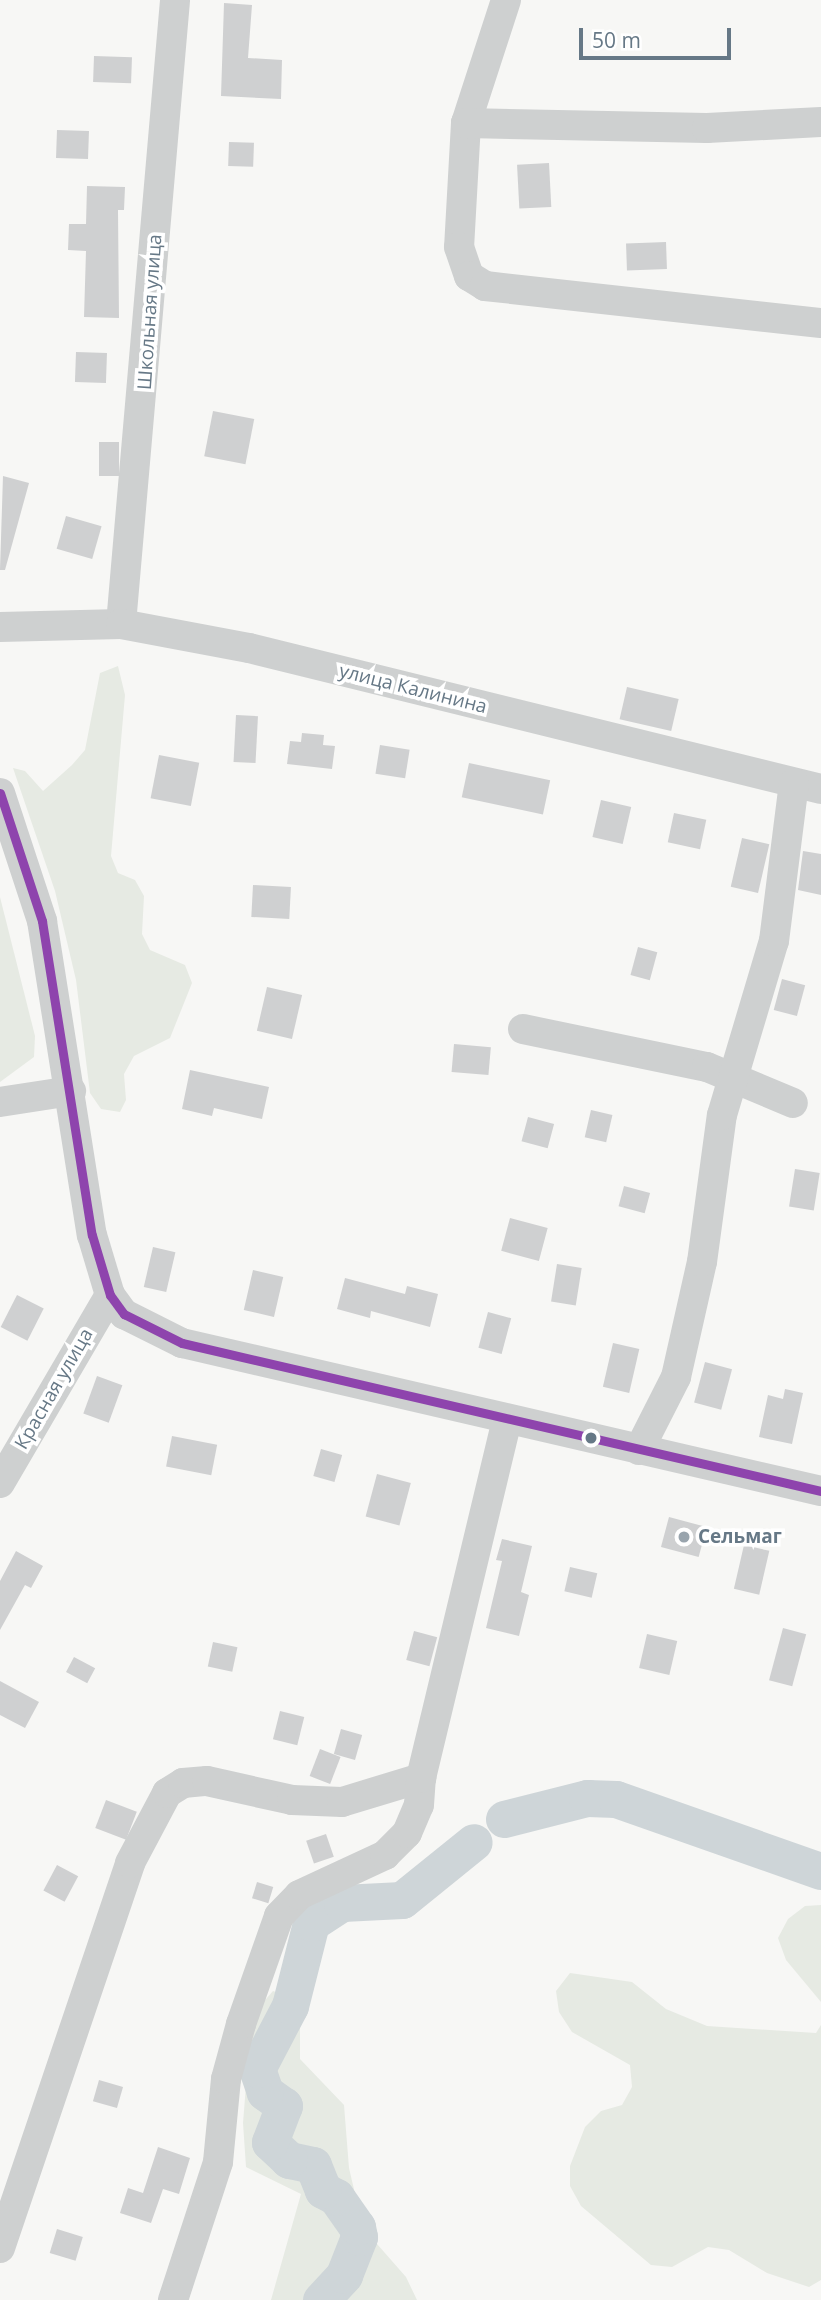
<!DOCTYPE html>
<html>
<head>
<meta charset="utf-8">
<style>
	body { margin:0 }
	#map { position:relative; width:821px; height:2300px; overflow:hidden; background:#f7f7f5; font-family:"Open Sans",sans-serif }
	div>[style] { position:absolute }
	.green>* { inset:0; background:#e6eae3 }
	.river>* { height:37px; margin:-18.5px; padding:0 18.5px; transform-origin:18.5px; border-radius:18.5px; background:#ced5d8 }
	.building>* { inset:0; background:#cfd0d1; transform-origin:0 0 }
	.minor>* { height:30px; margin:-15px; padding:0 15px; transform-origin:15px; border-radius:15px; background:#ced0d0 }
	.bus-1>* { height:9px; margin:-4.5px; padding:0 4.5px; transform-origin:4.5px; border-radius:4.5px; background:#8e44ad }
	.dots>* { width:19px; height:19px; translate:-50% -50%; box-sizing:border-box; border:4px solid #fff; border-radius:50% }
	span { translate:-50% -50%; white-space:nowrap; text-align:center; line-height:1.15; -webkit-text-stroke:7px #fff; paint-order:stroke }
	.street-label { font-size:19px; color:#667886 }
	.poi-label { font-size:19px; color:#667886; font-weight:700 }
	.left { translate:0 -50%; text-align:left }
	.scale { position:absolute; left:579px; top:28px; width:152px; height:32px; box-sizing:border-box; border:4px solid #667886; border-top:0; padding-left:9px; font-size:21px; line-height:24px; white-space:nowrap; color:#667886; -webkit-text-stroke:5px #fff; paint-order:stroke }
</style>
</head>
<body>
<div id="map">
	<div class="green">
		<div style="clip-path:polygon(118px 666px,125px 695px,111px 856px,118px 873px,135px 880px,144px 896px,142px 934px,150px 950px,185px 965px,192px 983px,170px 1038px,134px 1056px,124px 1074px,126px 1100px,120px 1112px,101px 1109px,90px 1093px,76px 980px,55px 891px,13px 768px,25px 771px,43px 791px,72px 765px,85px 750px,100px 673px)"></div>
		<div style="clip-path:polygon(0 897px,35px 1036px,34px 1057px,0 1082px)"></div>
		<div style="clip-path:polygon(821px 1905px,821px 2002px,786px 1960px,778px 1938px,788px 1919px,805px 1906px)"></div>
		<div style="clip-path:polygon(570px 1973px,632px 1982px,666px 2009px,707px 2026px,816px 2033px,821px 2025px,821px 2280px,809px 2287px,767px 2273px,729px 2250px,708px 2247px,672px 2267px,651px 2265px,581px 2206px,570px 2186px,570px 2166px,585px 2127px,601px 2111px,622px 2105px,632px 2087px,630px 2065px,572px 2032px,559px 2012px,556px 1991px)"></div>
		<div style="clip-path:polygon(273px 1991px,293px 1998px,300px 2016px,300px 2059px,344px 2105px,349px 2168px,363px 2228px,406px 2277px,417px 2300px,271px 2300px,301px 2194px,246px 2167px,243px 2123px,249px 2048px,259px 2007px)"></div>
	</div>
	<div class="river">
		<div style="left:504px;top:1819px;width:86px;rotate:-14.2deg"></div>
		<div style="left:587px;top:1798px;width:29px;rotate:2deg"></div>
		<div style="left:616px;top:1799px;width:217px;rotate:19.4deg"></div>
		<div style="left:321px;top:2300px;width:34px;rotate:-47deg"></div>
		<div style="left:344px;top:2275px;width:41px;rotate:-68.5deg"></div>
		<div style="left:359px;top:2237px;width:10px;rotate:-101deg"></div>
		<div style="left:357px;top:2227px;width:37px;rotate:-125deg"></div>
		<div style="left:336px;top:2197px;width:15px;rotate:-152deg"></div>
		<div style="left:323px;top:2190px;width:27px;rotate:-112deg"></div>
		<div style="left:313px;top:2165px;width:25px;rotate:-168deg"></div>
		<div style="left:289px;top:2160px;width:26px;rotate:-137deg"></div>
		<div style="left:270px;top:2142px;width:39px;rotate:-69deg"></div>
		<div style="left:284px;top:2106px;width:24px;rotate:-144deg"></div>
		<div style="left:265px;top:2092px;width:24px;rotate:-109deg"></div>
		<div style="left:257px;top:2069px;width:71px;rotate:-62.4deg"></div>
		<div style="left:290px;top:2006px;width:86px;rotate:-75.8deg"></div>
		<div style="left:311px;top:1923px;width:37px;rotate:-33deg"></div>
		<div style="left:342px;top:1903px;width:60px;rotate:-2.9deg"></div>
		<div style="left:402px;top:1900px;width:92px;rotate:-38.9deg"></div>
	</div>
	<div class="building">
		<div style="clip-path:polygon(224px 3px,252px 5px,248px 58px,282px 60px,281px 99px,221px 96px)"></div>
		<div style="left:94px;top:56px;width:38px;height:26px;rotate:2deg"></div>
		<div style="left:57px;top:130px;width:32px;height:28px;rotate:2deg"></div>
		<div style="left:229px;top:142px;width:25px;height:24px;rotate:2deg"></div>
		<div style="left:549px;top:163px;width:44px;height:32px;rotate:87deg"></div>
		<div style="clip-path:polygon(87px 186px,125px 187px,124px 210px,118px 210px,119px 318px,84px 317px,86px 251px,68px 250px,69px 224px,86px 224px)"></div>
		<div style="left:666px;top:242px;width:27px;height:40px;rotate:88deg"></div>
		<div style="left:76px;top:352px;width:31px;height:30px;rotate:2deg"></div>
		<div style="left:213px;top:411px;width:42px;height:46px;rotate:11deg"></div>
		<div style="left:99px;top:442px;width:20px;height:34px"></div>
		<div style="clip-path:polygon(3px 476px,29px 483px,5px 570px,0 570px)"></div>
		<div style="left:66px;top:516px;width:37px;height:34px;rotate:16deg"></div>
		<div style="left:627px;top:687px;width:53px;height:33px;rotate:13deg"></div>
		<div style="left:236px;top:715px;width:22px;height:47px;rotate:3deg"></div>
		<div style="clip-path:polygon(302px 733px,324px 735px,323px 745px,335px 746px,332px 769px,287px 764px,290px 741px,301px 742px)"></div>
		<div style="left:380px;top:745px;width:30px;height:29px;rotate:9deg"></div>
		<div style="left:159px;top:755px;width:41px;height:44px;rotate:11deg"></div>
		<div style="left:469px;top:763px;width:83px;height:35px;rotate:12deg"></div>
		<div style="left:601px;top:800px;width:31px;height:38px;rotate:13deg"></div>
		<div style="left:674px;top:813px;width:33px;height:30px;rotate:12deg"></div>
		<div style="left:742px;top:838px;width:28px;height:50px;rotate:13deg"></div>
		<div style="clip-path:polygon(803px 851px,821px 854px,821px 895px,798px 890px)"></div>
		<div style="left:253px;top:885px;width:38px;height:32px;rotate:3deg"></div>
		<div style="left:638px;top:947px;width:20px;height:29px;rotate:15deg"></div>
		<div style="left:782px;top:979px;width:24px;height:32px;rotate:15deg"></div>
		<div style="left:267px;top:987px;width:36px;height:45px;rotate:13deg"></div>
		<div style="left:454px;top:1044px;width:37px;height:28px;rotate:5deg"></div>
		<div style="clip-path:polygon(190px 1070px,269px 1087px,262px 1119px,214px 1108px,212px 1116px,182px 1109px)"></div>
		<div style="left:591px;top:1110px;width:22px;height:28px;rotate:13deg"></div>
		<div style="left:528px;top:1117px;width:27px;height:25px;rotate:15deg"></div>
		<div style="left:795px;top:1169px;width:25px;height:38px;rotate:9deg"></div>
		<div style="left:624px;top:1186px;width:27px;height:21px;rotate:15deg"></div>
		<div style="left:510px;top:1218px;width:39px;height:34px;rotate:15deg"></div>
		<div style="left:153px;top:1247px;width:23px;height:41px;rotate:13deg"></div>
		<div style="left:557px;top:1264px;width:25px;height:38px;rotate:9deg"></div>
		<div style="left:253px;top:1270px;width:31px;height:41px;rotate:13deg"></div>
		<div style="clip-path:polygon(345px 1278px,405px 1294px,407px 1286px,438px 1294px,430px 1327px,371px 1311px,370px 1318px,337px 1309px)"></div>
		<div style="left:17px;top:1295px;width:30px;height:36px;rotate:27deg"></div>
		<div style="left:488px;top:1312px;width:24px;height:37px;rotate:15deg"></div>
		<div style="left:613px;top:1343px;width:27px;height:45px;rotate:13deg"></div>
		<div style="left:705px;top:1362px;width:28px;height:42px;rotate:15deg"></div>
		<div style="left:97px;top:1376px;width:27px;height:40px;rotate:20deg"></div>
		<div style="clip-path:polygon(785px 1389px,803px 1393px,792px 1444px,759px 1437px,768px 1395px,783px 1399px)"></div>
		<div style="left:172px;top:1436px;width:46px;height:31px;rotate:11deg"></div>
		<div style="left:321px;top:1449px;width:22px;height:28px;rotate:16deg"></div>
		<div style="left:377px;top:1474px;width:35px;height:44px;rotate:15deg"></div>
		<div style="left:669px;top:1517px;width:39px;height:31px;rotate:15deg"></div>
		<div style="clip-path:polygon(502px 1539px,532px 1546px,521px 1592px,529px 1595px,519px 1636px,486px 1628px,502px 1561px,496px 1560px)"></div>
		<div style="left:744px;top:1545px;width:26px;height:45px;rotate:13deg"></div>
		<div style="clip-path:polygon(16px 1551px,43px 1566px,31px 1588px,25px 1585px,0 1630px,0 1581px)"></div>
		<div style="left:570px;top:1567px;width:28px;height:25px;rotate:13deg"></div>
		<div style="left:783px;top:1628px;width:24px;height:54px;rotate:15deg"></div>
		<div style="left:414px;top:1631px;width:24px;height:30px;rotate:15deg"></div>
		<div style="left:647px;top:1634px;width:31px;height:35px;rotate:13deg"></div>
		<div style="left:213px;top:1642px;width:25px;height:25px;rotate:12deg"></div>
		<div style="left:74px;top:1657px;width:24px;height:17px;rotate:28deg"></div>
		<div style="clip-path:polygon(0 1681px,39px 1702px,25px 1728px,0 1715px)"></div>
		<div style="left:280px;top:1711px;width:25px;height:29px;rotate:14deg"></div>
		<div style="left:341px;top:1729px;width:22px;height:26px;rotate:16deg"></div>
		<div style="left:320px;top:1749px;width:22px;height:29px;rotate:21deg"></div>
		<div style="left:106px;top:1800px;width:33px;height:30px;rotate:21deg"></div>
		<div style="left:326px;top:1834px;width:24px;height:21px;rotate:71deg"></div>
		<div style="left:57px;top:1865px;width:24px;height:29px;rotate:28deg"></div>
		<div style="left:257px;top:1882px;width:17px;height:17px;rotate:17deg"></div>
		<div style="left:99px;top:2080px;width:25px;height:22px;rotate:16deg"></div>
		<div style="clip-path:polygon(158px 2147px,190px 2158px,179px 2194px,163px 2189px,151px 2223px,120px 2213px,128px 2188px,143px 2193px)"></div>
		<div style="left:57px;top:2229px;width:27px;height:25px;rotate:17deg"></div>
	</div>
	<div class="minor">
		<div style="left:506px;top:0;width:129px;rotate:108deg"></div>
		<div style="left:466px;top:123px;width:124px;rotate:93.2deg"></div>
		<div style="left:459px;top:247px;width:31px;rotate:71deg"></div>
		<div style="left:469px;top:276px;width:19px;rotate:32deg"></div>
		<div style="left:485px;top:286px;width:338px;rotate:6.3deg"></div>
		<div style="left:466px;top:123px;width:241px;rotate:1.2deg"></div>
		<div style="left:707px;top:128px;width:114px;rotate:-3deg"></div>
		<div style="left:121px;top:624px;width:626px;rotate:-85.05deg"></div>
		<div style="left:0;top:627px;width:121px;rotate:-1.4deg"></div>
		<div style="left:121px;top:624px;width:130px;rotate:10.6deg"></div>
		<div style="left:249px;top:648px;width:589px;rotate:13.85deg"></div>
		<div style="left:0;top:793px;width:135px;rotate:71.8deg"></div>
		<div style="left:42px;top:921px;width:318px;rotate:81deg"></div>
		<div style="left:92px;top:1235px;width:63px;rotate:73.3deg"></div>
		<div style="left:110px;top:1295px;width:24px;rotate:54deg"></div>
		<div style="left:124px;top:1314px;width:65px;rotate:26.6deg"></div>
		<div style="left:182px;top:1343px;width:656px;rotate:13.04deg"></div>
		<div style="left:523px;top:1029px;width:188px;rotate:11.7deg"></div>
		<div style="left:707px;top:1067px;width:93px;rotate:22.7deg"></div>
		<div style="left:0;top:1102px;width:72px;rotate:-8.8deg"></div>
		<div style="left:639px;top:1450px;width:82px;rotate:-63.1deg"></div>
		<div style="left:676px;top:1377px;width:118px;rotate:-77.3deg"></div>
		<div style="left:702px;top:1262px;width:148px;rotate:-82.3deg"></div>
		<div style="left:722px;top:1115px;width:182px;rotate:-73.4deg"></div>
		<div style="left:774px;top:941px;width:159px;rotate:-82.8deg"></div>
		<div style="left:0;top:1483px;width:218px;rotate:-59.7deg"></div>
		<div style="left:0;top:2248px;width:406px;rotate:-71.3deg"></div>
		<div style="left:130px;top:1863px;width:79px;rotate:-62.1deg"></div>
		<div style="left:167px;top:1793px;width:19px;rotate:-32deg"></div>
		<div style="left:183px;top:1783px;width:24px;rotate:-5deg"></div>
		<div style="left:207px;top:1781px;width:87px;rotate:12.6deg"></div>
		<div style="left:292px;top:1800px;width:50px;rotate:2.3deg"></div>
		<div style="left:342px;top:1802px;width:83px;rotate:-16.9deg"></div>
		<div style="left:173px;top:2300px;width:145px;rotate:-71.9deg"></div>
		<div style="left:218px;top:2162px;width:83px;rotate:-84.5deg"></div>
		<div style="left:226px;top:2079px;width:57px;rotate:-74.7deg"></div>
		<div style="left:241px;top:2024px;width:114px;rotate:-70.6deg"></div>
		<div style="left:279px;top:1916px;width:29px;rotate:-46deg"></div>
		<div style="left:299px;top:1895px;width:95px;rotate:-24.9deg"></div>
		<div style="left:385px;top:1855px;width:31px;rotate:-45deg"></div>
		<div style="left:407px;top:1833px;width:30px;rotate:-67deg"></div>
		<div style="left:419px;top:1805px;width:27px;rotate:-86deg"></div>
		<div style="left:421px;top:1778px;width:367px;rotate:-76.5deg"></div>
	</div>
	<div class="bus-1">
		<div style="left:0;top:793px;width:135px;rotate:71.8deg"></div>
		<div style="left:42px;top:921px;width:318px;rotate:81deg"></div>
		<div style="left:92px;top:1235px;width:63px;rotate:73.3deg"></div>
		<div style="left:110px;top:1295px;width:24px;rotate:54deg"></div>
		<div style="left:124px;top:1314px;width:65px;rotate:26.6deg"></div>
		<div style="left:182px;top:1343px;width:656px;rotate:13.04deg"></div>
	</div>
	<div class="dots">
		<div style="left:591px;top:1438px;background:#667886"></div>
		<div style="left:684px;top:1537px;background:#99a4ad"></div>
	</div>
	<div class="street-label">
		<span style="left:150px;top:312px;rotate:-86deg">Школьная улица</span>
		<span style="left:413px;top:689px;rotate:14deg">улица Калинина</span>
		<span style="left:54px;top:1389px;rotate:-60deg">Красная улица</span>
	</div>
	<div class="poi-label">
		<span class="left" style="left:698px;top:1537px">Сельмаг</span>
	</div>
	<div class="scale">50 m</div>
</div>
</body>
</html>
